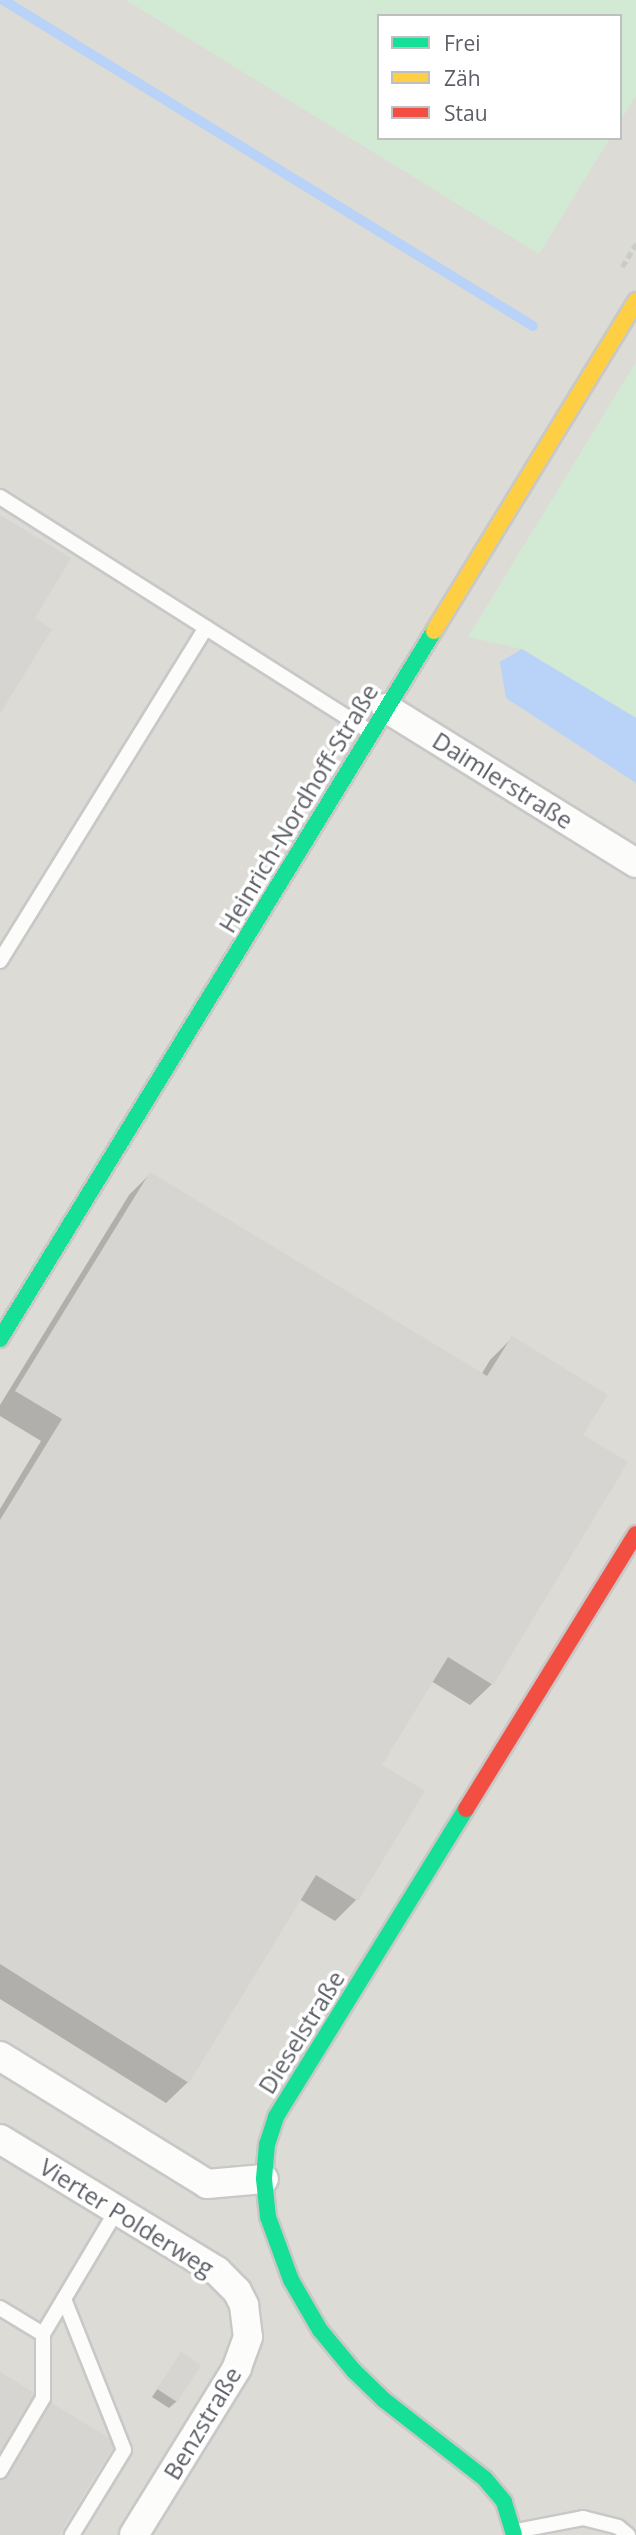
<!DOCTYPE html>
<html>
<head>
<meta charset="utf-8">
<style>
	body { margin:0 }
	#map { position:relative; width:636px; height:2535px; overflow:hidden; background:#ecece6; font-family:"Open Sans",sans-serif }
	div>[style] { position:absolute }
	.industrial>* { inset:0; background:#dcdbd6 }
	.green>* { inset:0; background:#d2ead4 }
	.water>* { inset:0; background:#b9d2f8 }
	.shadow>* { inset:0; background:#0003 }
	.stream>* { height:10px; margin:-5px; padding:0 5px; transform-origin:5px; border-radius:5px; background:#b9d2f8 }
	.building>* { inset:0; background:#d6d5d1; transform-origin:0 0 }
	.path>* { height:4.5px; margin-top:-2.25px; transform-origin:0; background:repeating-linear-gradient(90deg,#c8cdcb 0 7px,transparent 0 10.5px) }
	.roads { filter:drop-shadow(2px 0 #c8c8c8) drop-shadow(-2px 0 #c8c8c8) drop-shadow(0 2px #c8c8c8) drop-shadow(0 -2px #c8c8c8) }
	.lane>* { height:14px; margin:-7px; padding:0 7px; transform-origin:7px; border-radius:7px; background:#fcfcfb }
	.street>* { height:28px; margin:-14px; padding:0 14px; transform-origin:14px; border-radius:14px; background:#fcfcfb }
	.fast>* { height:16px; margin:-8px; padding:0 8px; transform-origin:8px; border-radius:8px; background:#16e098 }
	.slow>* { height:16px; margin:-8px; padding:0 8px; transform-origin:8px; border-radius:8px; background:#ffcf43 }
	.jam>* { height:16px; margin:-8px; padding:0 8px; transform-origin:8px; border-radius:8px; background:#f24e42 }
	span { translate:-50% -50%; white-space:nowrap; text-align:center; line-height:1.15; -webkit-text-stroke:7px #fff; paint-order:stroke }
	.street-label { font-size:24px; color:#5b5e65 }
	.legend { position:absolute; left:377px; top:14px; width:245px; height:126px; box-sizing:border-box; background:#fff; border:2px solid #bdbfc1; margin:0; padding:9px 12px; list-style:none; font-size:21px; color:#5b5e65 }
	.legend li { display:flex; align-items:center; gap:14px; height:35px }
	.legend b { width:35px; border:2px solid #bdbfc1 }
</style>
</head>
<body>
<div id="map">
	<div class="industrial">
		<div style="clip-path:polygon(evenodd,0 0,636px 0,636px 2535px,0 2535px,0 0,379px 16px,620px 16px,620px 138px,379px 138px,379px 16px)"></div>
	</div>
	<div class="green">
		<div style="clip-path:polygon(126px 0,636px 0,636px 96px,620px 121px,620px 16px,379px 16px,379px 138px,610px 138px,539px 254px)"></div>
		<div style="clip-path:polygon(636px 362px,636px 718px,522px 649px,468px 637px)"></div>
	</div>
	<div class="water">
		<div style="clip-path:polygon(522px 649px,636px 718px,636px 783px,506px 698px,500px 662px)"></div>
	</div>
	<div class="shadow">
		<div style="clip-path:polygon(150px 1174px,481px 1375px,490px 1360px,512px 1338px,581px 1436px,492px 1684px,470px 1705px,431px 1681px,380px 1766px,356px 1900px,335px 1921px,299px 1899px,188px 2082px,166px 2103px,0 1999px,0 1509px,41px 1441px,0 1416px,0 1405px,129px 1195px)"></div>
		<div style="clip-path:polygon(181px 2354px,177px 2401px,169px 2408px,152px 2397px)"></div>
	</div>
	<div class="stream">
		<div style="left:3px;top:0;width:622px;rotate:31.6deg"></div>
	</div>
	<div class="building">
		<div style="clip-path:polygon(0 515px,71px 558px,35px 618px,52px 629px,0 714px)"></div>
		<div style="clip-path:polygon(150px 1172px,487px 1376px,512px 1336px,608px 1395px,583px 1435px,628px 1462px,493px 1685px,448px 1657px,382px 1765px,425px 1791px,358px 1901px,316px 1875px,189px 2083px,0 1964px,0 1520px,62px 1419px,15px 1391px)"></div>
		<div style="left:181px;top:2352px;width:24px;height:44px;rotate:33deg"></div>
		<div style="clip-path:polygon(0 2372px,116px 2442px,59px 2535px,0 2535px)"></div>
	</div>
	<div class="path">
		<div style="left:622px;top:267px;width:27px;rotate:-59deg"></div>
	</div>
	<div class="roads">
		<div class="lane">
			<div style="left:0;top:497px;width:439px;rotate:32.4deg"></div>
			<div style="left:0;top:961px;width:392px;rotate:-58.3deg"></div>
			<div style="left:64px;top:2299px;width:162px;rotate:68.3deg"></div>
			<div style="left:124px;top:2450px;width:100px;rotate:121.5deg"></div>
			<div style="left:0;top:2308px;width:50px;rotate:31.2deg"></div>
			<div style="left:43px;top:2334px;width:144px;rotate:-59.2deg"></div>
			<div style="left:0;top:2471px;width:85px;rotate:-59.5deg"></div>
			<div style="left:43px;top:2398px;width:64px;rotate:-90deg"></div>
			<div style="left:516px;top:2531px;width:68px;rotate:-11deg"></div>
			<div style="left:583px;top:2518px;width:36px;rotate:14deg"></div>
			<div style="left:618px;top:2527px;width:13px;rotate:39deg"></div>
		</div>
		<div class="street">
			<div style="left:386px;top:708px;width:294px;rotate:31.8deg"></div>
			<div style="left:0;top:2056px;width:243px;rotate:31.7deg"></div>
			<div style="left:207px;top:2184px;width:57px;rotate:-5deg"></div>
			<div style="left:0;top:2139px;width:254px;rotate:31.3deg"></div>
			<div style="left:217px;top:2271px;width:28px;rotate:45deg"></div>
			<div style="left:237px;top:2291px;width:16px;rotate:63deg"></div>
			<div style="left:244px;top:2305px;width:32px;rotate:83deg"></div>
			<div style="left:248px;top:2337px;width:33px;rotate:110deg"></div>
			<div style="left:237px;top:2368px;width:196px;rotate:121.7deg"></div>
		</div>
		<div class="fast">
			<div style="left:0;top:1339px;width:830px;rotate:-58.49deg"></div>
			<div style="left:466px;top:1809px;width:362px;rotate:121.7deg"></div>
			<div style="left:276px;top:2117px;width:28px;rotate:108deg"></div>
			<div style="left:267px;top:2144px;width:35px;rotate:95deg"></div>
			<div style="left:264px;top:2179px;width:38px;rotate:84deg"></div>
			<div style="left:268px;top:2217px;width:67px;rotate:69.9deg"></div>
			<div style="left:291px;top:2280px;width:58px;rotate:59.9deg"></div>
			<div style="left:320px;top:2330px;width:53px;rotate:50.3deg"></div>
			<div style="left:354px;top:2371px;width:42px;rotate:44deg"></div>
			<div style="left:384px;top:2400px;width:128px;rotate:38deg"></div>
			<div style="left:485px;top:2479px;width:30px;rotate:50deg"></div>
			<div style="left:504px;top:2502px;width:34px;rotate:73deg"></div>
		</div>
		<div class="slow">
			<div style="left:434px;top:631px;width:387px;rotate:-58.5deg"></div>
		</div>
		<div class="jam">
			<div style="left:466px;top:1809px;width:323px;rotate:-58.3deg"></div>
		</div>
	</div>
	<div class="street-label">
		<span style="left:503px;top:780px;rotate:32deg">Daimlerstraße</span>
		<span style="left:298px;top:808px;rotate:-59deg">Heinrich-Nordhoff-Straße</span>
		<span style="left:301px;top:2032px;rotate:-58deg">Dieselstraße</span>
		<span style="left:127px;top:2217px;rotate:32deg">Vierter Polderweg</span>
		<span style="left:202px;top:2423px;rotate:-59deg">Benzstraße</span>
	</div>
	<ul class="legend">
	<li><b style="height:9px;background:#16e098"></b>Frei</li>
	<li><b style="height:9px;background:#ffcf43"></b>Zäh</li>
	<li><b style="height:9px;background:#f24e42"></b>Stau</li>
	</ul>
</div>
</body>
</html>
